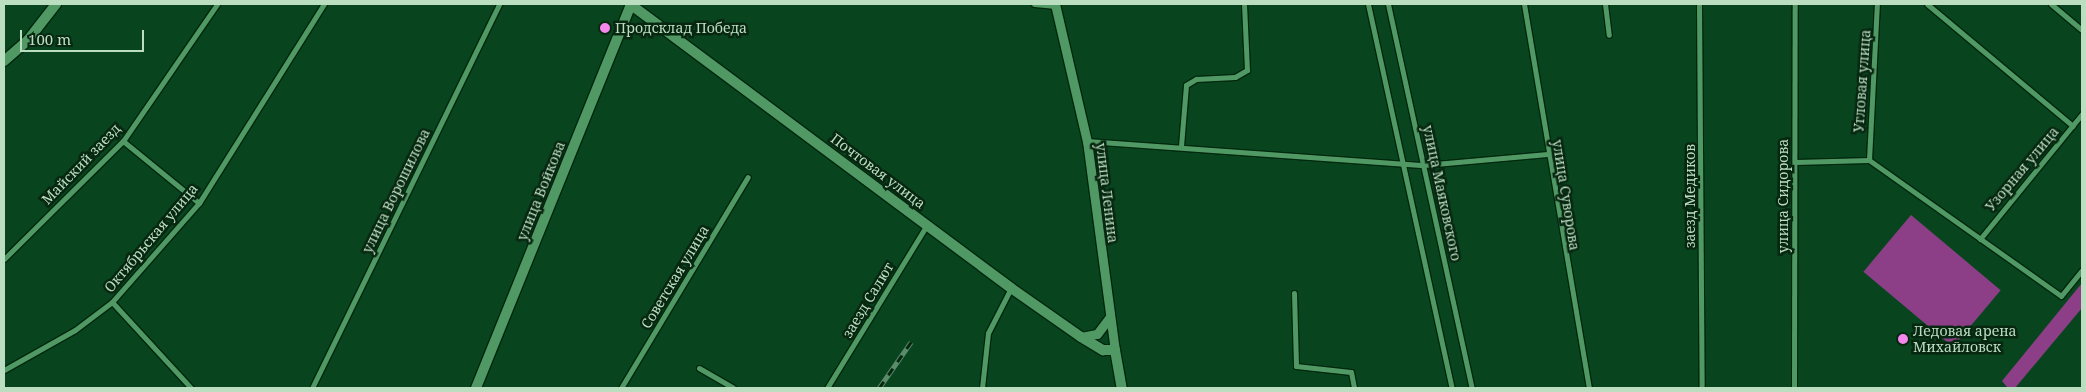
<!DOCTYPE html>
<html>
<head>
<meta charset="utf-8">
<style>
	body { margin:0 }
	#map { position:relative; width:2086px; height:392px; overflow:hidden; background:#08451f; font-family:"Noto Serif",serif }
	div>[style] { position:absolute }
	.green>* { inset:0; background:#8c3f86; transform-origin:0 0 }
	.roads { filter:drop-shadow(1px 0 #00280e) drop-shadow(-1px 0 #00280e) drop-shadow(0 1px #00280e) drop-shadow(0 -1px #00280e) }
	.minor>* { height:5px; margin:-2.5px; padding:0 2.5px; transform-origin:2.5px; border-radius:2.5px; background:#519964 }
	.tertiary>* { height:9px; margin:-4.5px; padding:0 4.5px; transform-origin:4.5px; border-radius:4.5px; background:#519964 }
	.secondary>* { height:10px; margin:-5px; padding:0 5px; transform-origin:5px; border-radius:5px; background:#519964 }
	.rail>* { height:4.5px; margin-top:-2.25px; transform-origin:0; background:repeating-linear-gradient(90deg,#082711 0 8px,#5a8b6a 0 16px); box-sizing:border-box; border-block:1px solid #5a8b6a }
	.dots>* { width:14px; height:14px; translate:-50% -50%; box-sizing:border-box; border:2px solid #082711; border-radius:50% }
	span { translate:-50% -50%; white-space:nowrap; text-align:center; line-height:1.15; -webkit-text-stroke:5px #082711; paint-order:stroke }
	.poi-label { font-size:14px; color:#bbdec1 }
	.left { translate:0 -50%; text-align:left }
	.street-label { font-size:14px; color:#bbdec1 }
	.frame { position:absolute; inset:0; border:5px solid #bbdec1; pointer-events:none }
	.scale { position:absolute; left:20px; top:30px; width:124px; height:22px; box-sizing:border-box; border:2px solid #bbdec1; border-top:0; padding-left:6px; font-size:15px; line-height:18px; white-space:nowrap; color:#bbdec1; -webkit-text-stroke:4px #082711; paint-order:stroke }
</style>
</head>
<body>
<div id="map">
	<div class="green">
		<div style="left:1911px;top:215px;width:117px;height:74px;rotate:40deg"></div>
		<div style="clip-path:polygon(2082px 283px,2082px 308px,2015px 388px,2007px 387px,2002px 381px)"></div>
	</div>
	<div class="roads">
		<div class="minor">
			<div style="left:1034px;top:4px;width:22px;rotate:5deg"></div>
			<div style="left:1368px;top:4px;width:393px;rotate:77.7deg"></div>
			<div style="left:1388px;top:4px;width:393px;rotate:77.7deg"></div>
			<div style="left:1524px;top:4px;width:389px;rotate:80.4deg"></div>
			<div style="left:1605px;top:4px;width:31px;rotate:83deg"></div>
			<div style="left:1699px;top:4px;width:384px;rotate:89.6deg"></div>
			<div style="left:1927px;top:4px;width:190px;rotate:39.9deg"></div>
			<div style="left:2051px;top:4px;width:40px;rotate:40deg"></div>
			<div style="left:123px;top:141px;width:98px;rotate:39.2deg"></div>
			<div style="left:1087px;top:141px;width:338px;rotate:4.1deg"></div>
			<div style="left:1424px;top:165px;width:124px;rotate:-5.1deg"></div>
			<div style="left:1181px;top:146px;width:61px;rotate:-85.3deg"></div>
			<div style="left:1186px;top:85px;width:12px;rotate:-31deg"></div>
			<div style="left:1196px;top:79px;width:39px;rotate:-3deg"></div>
			<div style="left:1235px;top:77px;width:14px;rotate:-30deg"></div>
			<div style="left:1247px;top:70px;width:66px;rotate:-92.6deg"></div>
			<div style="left:1869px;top:160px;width:235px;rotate:35.3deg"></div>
			<div style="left:2061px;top:296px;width:33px;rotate:-51deg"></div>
			<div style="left:1795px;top:162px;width:74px;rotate:-1.5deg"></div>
			<div style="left:1869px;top:160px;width:156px;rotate:-87.1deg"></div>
			<div style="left:1980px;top:239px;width:161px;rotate:-50.8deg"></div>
			<div style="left:4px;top:259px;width:168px;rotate:-44.8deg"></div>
			<div style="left:123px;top:141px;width:166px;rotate:-55.5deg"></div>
			<div style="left:1294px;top:293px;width:73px;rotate:88.4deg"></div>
			<div style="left:1296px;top:366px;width:55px;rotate:6.2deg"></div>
			<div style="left:1351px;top:372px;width:16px;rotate:79deg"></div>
			<div style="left:112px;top:302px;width:117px;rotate:47.4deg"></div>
			<div style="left:699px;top:368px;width:39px;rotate:30deg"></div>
			<div style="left:4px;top:370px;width:81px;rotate:-29.4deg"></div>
			<div style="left:75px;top:330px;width:46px;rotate:-37.1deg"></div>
			<div style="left:112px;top:302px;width:132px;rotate:-48.7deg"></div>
			<div style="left:199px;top:203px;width:235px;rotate:-57.9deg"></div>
			<div style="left:312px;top:388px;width:427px;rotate:-64deg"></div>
			<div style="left:621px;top:388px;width:246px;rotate:-59deg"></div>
			<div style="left:827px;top:388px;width:191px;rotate:-58.5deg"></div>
			<div style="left:982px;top:388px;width:55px;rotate:-83.8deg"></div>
			<div style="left:988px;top:333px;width:51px;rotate:-62.9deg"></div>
			<div style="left:1794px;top:388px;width:384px;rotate:-89.9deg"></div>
		</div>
		<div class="tertiary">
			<div style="left:1055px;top:4px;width:141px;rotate:76.9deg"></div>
			<div style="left:1087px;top:141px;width:211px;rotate:82.4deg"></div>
			<div style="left:1081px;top:337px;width:16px;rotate:-11deg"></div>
			<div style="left:1097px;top:334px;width:21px;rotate:-53deg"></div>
		</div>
		<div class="secondary">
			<div style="left:630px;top:4px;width:475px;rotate:36.7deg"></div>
			<div style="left:1011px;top:288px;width:85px;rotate:35deg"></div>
			<div style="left:1081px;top:337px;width:26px;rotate:31deg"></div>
			<div style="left:1103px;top:350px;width:12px"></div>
			<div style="left:1115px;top:350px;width:39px;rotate:80deg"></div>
			<div style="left:4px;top:61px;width:32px;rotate:-41deg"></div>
			<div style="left:28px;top:40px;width:46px;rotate:-52.1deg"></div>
			<div style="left:476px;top:388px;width:414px;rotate:-68deg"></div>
		</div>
	</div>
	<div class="rail">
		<div style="left:879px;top:388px;width:56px;rotate:-55.2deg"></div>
	</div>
	<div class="dots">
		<div style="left:605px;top:28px;background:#f688ed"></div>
		<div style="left:1903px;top:339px;background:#f688ed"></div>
	</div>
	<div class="poi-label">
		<span class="left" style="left:615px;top:28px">Продсклад Победа</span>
		<span class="left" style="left:1913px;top:339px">Ледовая арена<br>Михайловск</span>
	</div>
	<div class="street-label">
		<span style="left:1862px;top:81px;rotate:-86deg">Угловая улица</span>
		<span style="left:81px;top:164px;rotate:-46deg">Майский заезд</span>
		<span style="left:2022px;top:169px;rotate:-50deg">Узорная улица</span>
		<span style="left:878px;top:171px;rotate:37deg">Почтовая улица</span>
		<span style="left:396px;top:191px;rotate:-64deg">улица Ворошилова</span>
		<span style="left:541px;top:191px;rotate:-68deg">улица Войкова</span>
		<span style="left:1107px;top:193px;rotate:83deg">улица Ленина</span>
		<span style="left:1442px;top:193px;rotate:78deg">улица Маяковского</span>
		<span style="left:1566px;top:195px;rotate:81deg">улица Суворова</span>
		<span style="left:1690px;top:196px;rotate:-90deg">заезд Медиков</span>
		<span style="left:1783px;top:196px;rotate:-90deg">улица Сидорова</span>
		<span style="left:151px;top:238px;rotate:-50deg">Октябрьская улица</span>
		<span style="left:675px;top:277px;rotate:-59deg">Советская улица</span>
		<span style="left:868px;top:300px;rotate:-59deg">заезд Салют</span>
	</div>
	<div class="frame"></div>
	<div class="scale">100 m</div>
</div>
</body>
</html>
